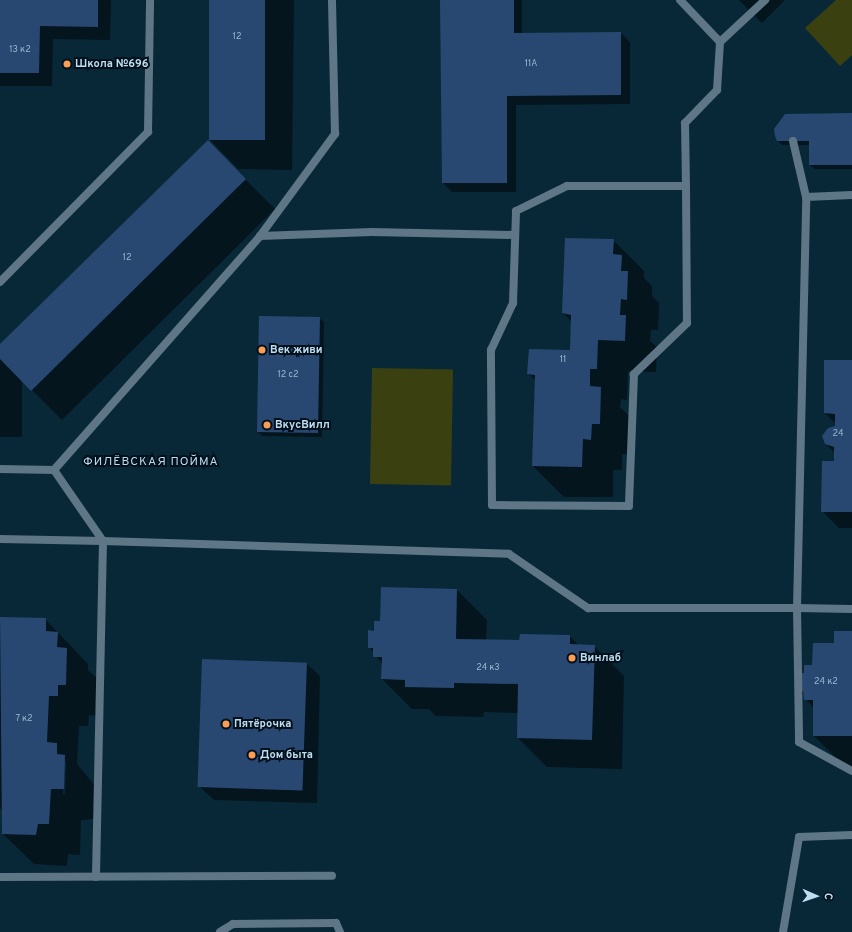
<!DOCTYPE html>
<html>
<head>
<meta charset="utf-8">
<style>
	body { margin:0 }
	#map { position:relative; width:852px; height:932px; overflow:hidden; background:#082838; font-family:Overpass,sans-serif }
	div>[style] { position:absolute }
	.green>* { inset:0; background:#3b4010; transform-origin:0 0 }
	.shadow>* { inset:0; background:#0007 }
	.building>* { inset:0; background:#284871; transform-origin:0 0 }
	.service>* { height:8px; margin:-4px; padding:0 4px; transform-origin:4px; border-radius:4px; background:#5e7685 }
	.dots>* { width:11px; height:11px; translate:-50% -50%; box-sizing:border-box; border:2px solid #00101c; border-radius:50% }
	span { translate:-50% -50%; white-space:nowrap; text-align:center; line-height:1.15; -webkit-text-stroke:4px #00101c; paint-order:stroke }
	.number-label { font-size:9px; color:#9ab8d0 }
	.number-label span { -webkit-text-stroke-width:0 }
	.poi-label { font-size:11px; color:#c0ddef; font-weight:700 }
	.left { translate:0 -50%; text-align:left }
	.neighbourhood-label { font-size:12px; color:#c0ddef; letter-spacing:1px }
	.north { position:absolute; left:796px; top:876px; width:40px; height:40px; -webkit-text-stroke:3px #00101c; paint-order:stroke; rotate:92deg; font-size:11px; font-weight:700; line-height:16px; text-align:center; color:#c0ddef }
	.north::after { content:''; display:block; margin:auto; width:14px; height:18px; background:#c0ddef; clip-path:polygon(50% 0,100% 100%,50% 72%,0 100%) }
</style>
</head>
<body>
<div id="map">
	<div class="green">
		<div style="clip-path:polygon(836px 0,852px 0,852px 55px,840px 66px,805px 28px)"></div>
		<div style="left:372px;top:368px;width:81px;height:116px;rotate:1deg"></div>
	</div>
	<div class="shadow">
		<div style="clip-path:polygon(0 0,111px 0,110px 40px,53px 39px,52px 86px,0 86px)"></div>
		<div style="clip-path:polygon(210px 0,294px 0,292px 170px,238px 169px,209px 139px)"></div>
		<div style="clip-path:polygon(441px 0,522px 0,522px 34px,621px 33px,630px 42px,630px 104px,516px 105px,516px 192px,452px 192px,443px 183px)"></div>
		<div style="clip-path:polygon(739px 0,785px 0,762px 23px)"></div>
		<div style="clip-path:polygon(852px 114px,852px 169px,815px 169px,810px 165px,810px 145px,782px 145px,778px 141px)"></div>
		<div style="clip-path:polygon(237px 171px,275px 209px,62px 420px,22px 380px,22px 437px,0 437px,0 346px)"></div>
		<div style="clip-path:polygon(613px 240px,644px 271px,644px 278px,652px 286px,652px 296px,659px 303px,658px 330px,651px 330px,650px 341px,657px 347px,656px 372px,628px 371px,627px 400px,621px 399px,620px 407px,631px 418px,630px 454px,622px 454px,622px 470px,613px 470px,613px 497px,564px 497px,533px 466px,536px 381px,528px 373px,571px 351px,572px 322px,563px 313px)"></div>
		<div style="clip-path:polygon(319px 318px,324px 322px,322px 437px,262px 436px,258px 432px)"></div>
		<div style="clip-path:polygon(852px 361px,852px 528px,839px 528px,822px 511px,835px 462px,835px 453px,826px 444px,836px 424px,825px 413px)"></div>
		<div style="clip-path:polygon(457px 590px,487px 620px,486px 640px,520px 641px,570px 636px,579px 646px,594px 646px,624px 676px,622px 769px,547px 767px,518px 738px,518px 713px,484px 712px,483px 717px,436px 716px,429px 709px,412px 709px,382px 679px,383px 665px,369px 647px,381px 622px)"></div>
		<div style="clip-path:polygon(evenodd,0 618px,45px 619px,88px 664px,88px 670px,98px 679px,96px 716px,89px 715px,88px 726px,79px 726px,77px 764px,95px 786px,94px 819px,81px 820px,80px 855px,68px 854px,67px 866px,34px 864px,3px 834px,3px 811px,0 808px,0 618px,64px 760px,66px 762px,65px 794px,63px 794px,64px 760px)"></div>
		<div style="clip-path:polygon(852px 632px,852px 766px,844px 766px,814px 736px,814px 709px,800px 691px,805px 674px)"></div>
		<div style="clip-path:polygon(306px 663px,320px 676px,317px 803px,214px 800px,200px 787px)"></div>
	</div>
	<div class="building">
		<div style="clip-path:polygon(0 0,98px 0,98px 27px,40px 26px,39px 73px,0 73px)"></div>
		<div style="left:209px;top:0;width:56px;height:140px"></div>
		<div style="clip-path:polygon(440px 0,514px 0,514px 33px,621px 32px,621px 95px,507px 96px,507px 183px,442px 183px)"></div>
		<div style="clip-path:polygon(852px 113px,852px 165px,809px 165px,809px 141px,777px 141px,775px 136px,774px 129px,785px 114px)"></div>
		<div style="clip-path:polygon(208px 140px,246px 179px,31px 391px,0 359px,0 344px)"></div>
		<div style="clip-path:polygon(565px 238px,614px 239px,613px 254px,622px 255px,621px 271px,628px 271px,627px 300px,621px 299px,620px 315px,626px 315px,625px 341px,598px 340px,597px 369px,590px 369px,590px 386px,601px 387px,600px 424px,592px 424px,591px 440px,583px 439px,582px 467px,532px 466px,535px 375px,527px 374px,529px 349px,570px 350px,571px 315px,562px 313px)"></div>
		<div style="left:259px;top:316px;width:61px;height:116px;rotate:1deg"></div>
		<div style="clip-path:polygon(824px 360px,852px 360px,852px 512px,821px 512px,822px 461px,834px 461px,834px 447px,825px 444px,822px 436px,828px 428px,835px 426px,835px 414px,824px 413px)"></div>
		<div style="clip-path:polygon(381px 587px,457px 589px,456px 639px,519px 640px,520px 634px,570px 635px,570px 644px,595px 645px,592px 740px,517px 738px,518px 684px,454px 683px,454px 688px,405px 687px,405px 680px,381px 679px,382px 657px,373px 657px,373px 648px,368px 648px,368px 630px,374px 631px,374px 621px,380px 621px)"></div>
		<div style="clip-path:polygon(0 617px,46px 618px,46px 631px,58px 632px,57px 647px,67px 648px,66px 685px,58px 685px,58px 696px,49px 696px,47px 742px,57px 743px,57px 754px,65px 755px,64px 789px,51px 789px,49px 824px,38px 824px,36px 835px,2px 834px)"></div>
		<div style="clip-path:polygon(834px 631px,852px 631px,852px 736px,813px 736px,813px 700px,804px 700px,803px 691px,799px 691px,799px 673px,804px 673px,804px 665px,812px 665px,813px 643px,834px 643px)"></div>
		<div style="left:202px;top:659px;width:105px;height:128px;rotate:2deg"></div>
	</div>
	<div class="service">
		<div style="left:680px;top:0;width:58px;rotate:46.4deg"></div>
		<div style="left:793px;top:141px;width:57px;rotate:76.9deg"></div>
		<div style="left:686px;top:186px;width:137px;rotate:89.6deg"></div>
		<div style="left:687px;top:323px;width:74px;rotate:136.1deg"></div>
		<div style="left:634px;top:374px;width:132px;rotate:92.2deg"></div>
		<div style="left:629px;top:506px;width:137px;rotate:-179.6deg"></div>
		<div style="left:492px;top:505px;width:155px;rotate:-90.4deg"></div>
		<div style="left:491px;top:350px;width:52px;rotate:-64.9deg"></div>
		<div style="left:513px;top:303px;width:92px;rotate:-88.1deg"></div>
		<div style="left:516px;top:211px;width:57px;rotate:-26.1deg"></div>
		<div style="left:567px;top:186px;width:119px"></div>
		<div style="left:686px;top:186px;width:63px;rotate:-90.9deg"></div>
		<div style="left:685px;top:123px;width:46px;rotate:-45.9deg"></div>
		<div style="left:717px;top:90px;width:48px;rotate:-86.4deg"></div>
		<div style="left:720px;top:42px;width:62px;rotate:-43deg"></div>
		<div style="left:260px;top:236px;width:127px;rotate:-53.7deg"></div>
		<div style="left:335px;top:134px;width:134px;rotate:-91.3deg"></div>
		<div style="left:0;top:282px;width:211px;rotate:-45.4deg"></div>
		<div style="left:148px;top:132px;width:132px;rotate:-89.1deg"></div>
		<div style="left:0;top:469px;width:54px;rotate:1.1deg"></div>
		<div style="left:54px;top:470px;width:312px;rotate:-48.6deg"></div>
		<div style="left:260px;top:236px;width:112px;rotate:-2deg"></div>
		<div style="left:372px;top:232px;width:143px;rotate:1.2deg"></div>
		<div style="left:54px;top:470px;width:86px;rotate:55.4deg"></div>
		<div style="left:103px;top:541px;width:406px;rotate:1.8deg"></div>
		<div style="left:509px;top:554px;width:96px;rotate:34.4deg"></div>
		<div style="left:588px;top:608px;width:209px"></div>
		<div style="left:797px;top:608px;width:411px;rotate:-88.7deg"></div>
		<div style="left:806px;top:197px;width:46px;rotate:-2.5deg"></div>
		<div style="left:0;top:539px;width:103px;rotate:1.1deg"></div>
		<div style="left:103px;top:541px;width:336px;rotate:91.2deg"></div>
		<div style="left:852px;top:609px;width:55px;rotate:-179deg"></div>
		<div style="left:797px;top:608px;width:134px;rotate:89.1deg"></div>
		<div style="left:799px;top:742px;width:60px;rotate:28.7deg"></div>
		<div style="left:0;top:877px;width:332px;rotate:-0.2deg"></div>
		<div style="left:220px;top:932px;width:15px;rotate:-32deg"></div>
		<div style="left:233px;top:924px;width:103px;rotate:-0.6deg"></div>
		<div style="left:336px;top:923px;width:10px;rotate:66deg"></div>
		<div style="left:783px;top:932px;width:96px;rotate:-80.4deg"></div>
		<div style="left:799px;top:837px;width:53px;rotate:-2.2deg"></div>
	</div>
	<div class="dots">
		<div style="left:67px;top:64px;background:#fd9d54"></div>
		<div style="left:262px;top:350px;background:#fd9d54"></div>
		<div style="left:267px;top:425px;background:#fd9d54"></div>
		<div style="left:572px;top:658px;background:#fd9d54"></div>
		<div style="left:226px;top:724px;background:#fd9d54"></div>
		<div style="left:252px;top:755px;background:#fd9d54"></div>
	</div>
	<div class="number-label">
		<span style="left:237px;top:37px">12</span>
		<span style="left:20px;top:50px">13 к2</span>
		<span style="left:531px;top:64px">11А</span>
		<span style="left:127px;top:258px">12</span>
		<span style="left:563px;top:360px">11</span>
		<span style="left:288px;top:375px">12 с2</span>
		<span style="left:838px;top:434px">24</span>
		<span style="left:488px;top:668px">24 к3</span>
		<span style="left:826px;top:682px">24 к2</span>
		<span style="left:24px;top:719px">7 к2</span>
	</div>
	<div class="poi-label">
		<span class="left" style="left:75px;top:64px">Школа №696</span>
		<span class="left" style="left:270px;top:350px">Век живи</span>
		<span class="left" style="left:275px;top:425px">ВкусВилл</span>
		<span class="left" style="left:580px;top:658px">Винлаб</span>
		<span class="left" style="left:234px;top:724px">Пятёрочка</span>
		<span class="left" style="left:260px;top:755px">Дом быта</span>
	</div>
	<div class="neighbourhood-label">
		<span style="left:151px;top:463px">ФИЛЁВСКАЯ ПОЙМА</span>
	</div>
	<div class="north">С</div>
</div>
</body>
</html>
